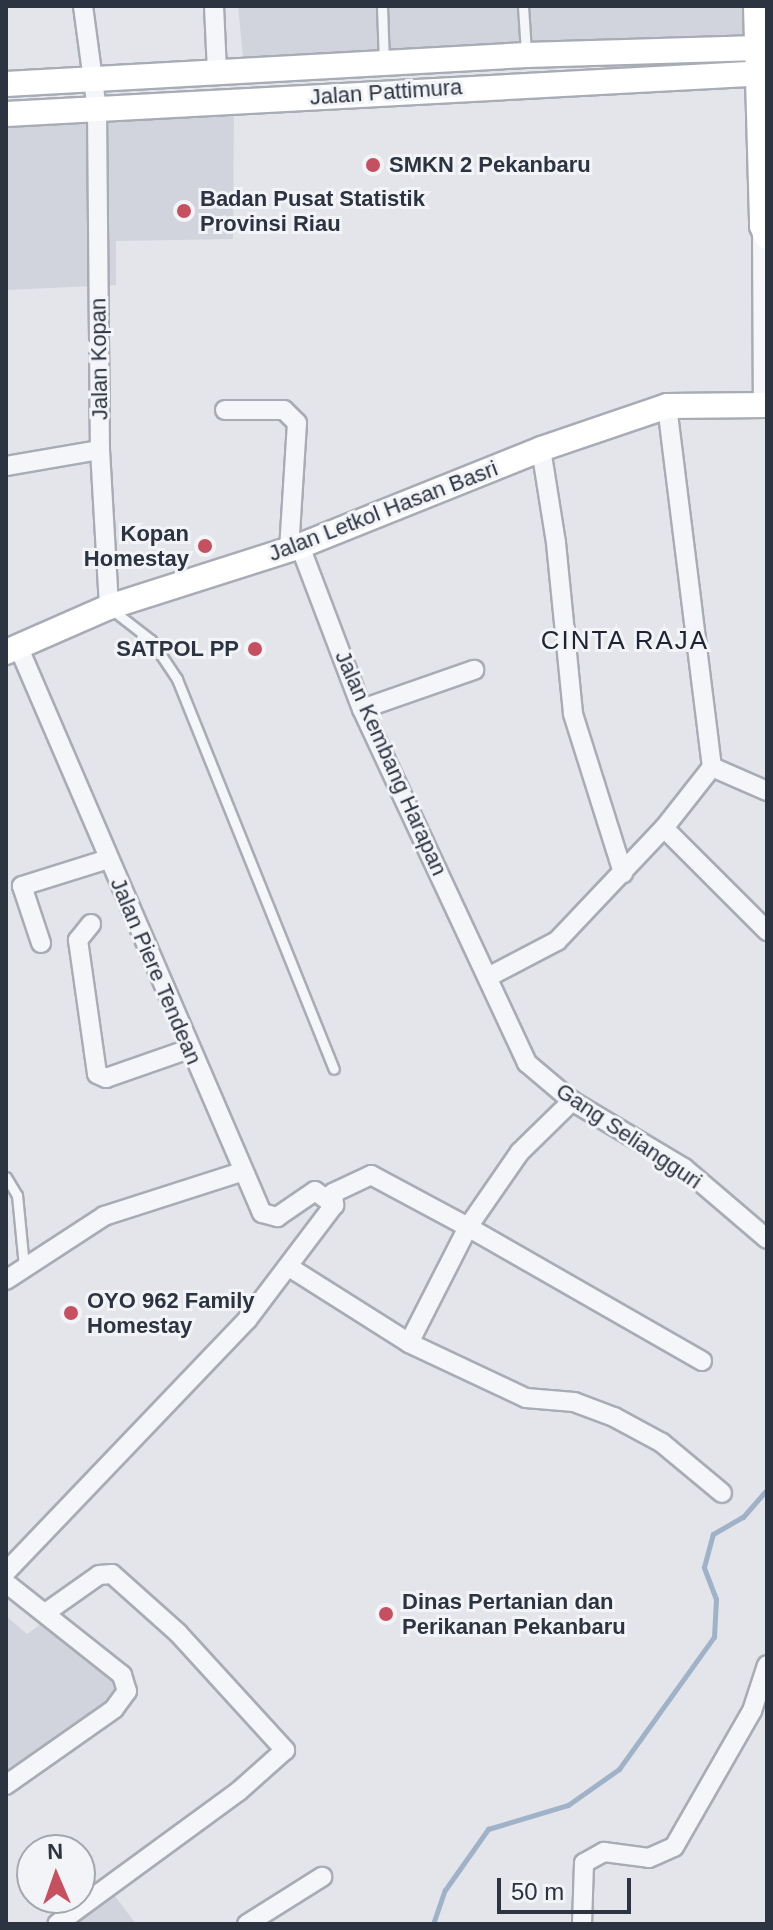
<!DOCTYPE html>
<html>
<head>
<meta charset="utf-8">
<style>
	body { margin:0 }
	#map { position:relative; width:773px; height:1930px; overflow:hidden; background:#e3e5ea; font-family:Helvetica,sans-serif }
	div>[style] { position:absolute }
	.built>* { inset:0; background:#d1d4dc }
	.stream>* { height:5px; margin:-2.5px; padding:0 2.5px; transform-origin:2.5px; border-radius:2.5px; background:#a0b2c8 }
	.roads { filter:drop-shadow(2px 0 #a8acb4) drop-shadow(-2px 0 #a8acb4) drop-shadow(0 2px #a8acb4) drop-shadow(0 -2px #a8acb4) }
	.lane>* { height:9px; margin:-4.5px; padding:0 4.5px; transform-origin:4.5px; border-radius:4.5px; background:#f5f6f9 }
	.street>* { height:18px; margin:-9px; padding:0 9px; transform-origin:9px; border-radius:9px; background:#f5f6f9 }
	.secondary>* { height:24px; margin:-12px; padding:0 12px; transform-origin:12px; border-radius:12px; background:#fff }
	.dots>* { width:22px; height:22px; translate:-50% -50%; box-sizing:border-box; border:4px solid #f2f4f7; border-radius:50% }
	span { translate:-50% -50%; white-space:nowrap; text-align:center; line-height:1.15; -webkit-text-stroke:6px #f2f4f7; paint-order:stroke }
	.street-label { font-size:22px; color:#2c3341 }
	.poi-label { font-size:22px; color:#2c3341; font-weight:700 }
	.left { translate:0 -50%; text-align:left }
	.right { translate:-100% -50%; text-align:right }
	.quarter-label { font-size:26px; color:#1e2432; letter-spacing:2px }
	.frame { position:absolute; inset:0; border:8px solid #2c3341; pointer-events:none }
	.north { position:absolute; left:16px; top:1834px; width:80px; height:80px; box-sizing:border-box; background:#f2f4f7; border:2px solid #a3a7ae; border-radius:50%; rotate:358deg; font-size:22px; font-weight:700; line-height:32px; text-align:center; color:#2c3341 }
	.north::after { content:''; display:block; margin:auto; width:28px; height:36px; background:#c6505f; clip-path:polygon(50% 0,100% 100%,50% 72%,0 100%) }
	.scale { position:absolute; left:497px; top:1878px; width:134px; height:36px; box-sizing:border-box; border:4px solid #2c3341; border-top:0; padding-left:10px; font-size:24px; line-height:28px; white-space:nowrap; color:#2c3341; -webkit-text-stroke:6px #f2f4f7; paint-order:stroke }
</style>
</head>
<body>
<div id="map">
	<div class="built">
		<div style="clip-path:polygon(238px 6px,749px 6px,749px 35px,243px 57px)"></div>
		<div style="clip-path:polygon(234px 111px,233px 239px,116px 241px,116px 285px,6px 290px,6px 125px)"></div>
		<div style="clip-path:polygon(6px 1616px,27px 1634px,51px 1617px,120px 1677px,122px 1690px,6px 1777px)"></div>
		<div style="clip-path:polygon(115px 1896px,136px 1924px,75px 1924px)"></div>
	</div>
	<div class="stream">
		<div style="left:433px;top:1924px;width:36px;rotate:-71deg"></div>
		<div style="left:445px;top:1890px;width:75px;rotate:-54.8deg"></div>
		<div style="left:488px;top:1829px;width:84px;rotate:-16.7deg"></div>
		<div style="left:568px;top:1805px;width:62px;rotate:-35.2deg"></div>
		<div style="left:619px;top:1769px;width:163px;rotate:-54.3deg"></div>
		<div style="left:714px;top:1637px;width:38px;rotate:-87deg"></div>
		<div style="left:716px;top:1599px;width:34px;rotate:-111deg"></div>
		<div style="left:704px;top:1567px;width:34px;rotate:-75deg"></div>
		<div style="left:713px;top:1534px;width:34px;rotate:-30deg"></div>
		<div style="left:743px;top:1517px;width:37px;rotate:-49deg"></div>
	</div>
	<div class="roads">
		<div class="lane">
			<div style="left:382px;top:6px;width:57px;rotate:88deg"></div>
			<div style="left:523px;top:6px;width:46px;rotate:86.3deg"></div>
			<div style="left:111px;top:609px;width:51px;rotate:37.8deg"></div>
			<div style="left:151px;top:640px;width:47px;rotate:56.3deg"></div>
			<div style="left:177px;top:679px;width:420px;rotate:68.1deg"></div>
			<div style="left:6px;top:1177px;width:21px;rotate:59deg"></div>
			<div style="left:17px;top:1195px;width:72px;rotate:84.4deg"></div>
		</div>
		<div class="street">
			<div style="left:83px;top:6px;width:105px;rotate:82.3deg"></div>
			<div style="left:97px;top:110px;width:340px;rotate:89.5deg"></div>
			<div style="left:100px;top:450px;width:157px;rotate:86.7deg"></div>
			<div style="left:214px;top:6px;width:67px;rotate:87.4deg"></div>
			<div style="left:762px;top:226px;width:179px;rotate:89.7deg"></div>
			<div style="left:667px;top:406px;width:364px;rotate:82.9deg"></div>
			<div style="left:225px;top:410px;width:59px"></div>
			<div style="left:284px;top:410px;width:18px;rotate:45deg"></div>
			<div style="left:297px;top:423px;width:127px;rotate:93.6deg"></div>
			<div style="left:541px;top:449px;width:95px;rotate:80.9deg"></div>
			<div style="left:556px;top:543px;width:172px;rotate:84.3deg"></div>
			<div style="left:573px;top:714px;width:167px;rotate:72.5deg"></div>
			<div style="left:6px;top:466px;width:95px;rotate:-9.7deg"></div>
			<div style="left:300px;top:546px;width:174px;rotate:69.2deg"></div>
			<div style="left:362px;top:709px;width:391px;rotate:65deg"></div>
			<div style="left:527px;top:1063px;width:59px;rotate:40.2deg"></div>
			<div style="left:572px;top:1101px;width:131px;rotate:30.9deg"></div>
			<div style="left:684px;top:1168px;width:109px;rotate:40.5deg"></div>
			<div style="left:18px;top:646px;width:617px;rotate:66.72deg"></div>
			<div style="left:262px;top:1213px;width:16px;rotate:15deg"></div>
			<div style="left:277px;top:1217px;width:46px;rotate:-34.4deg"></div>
			<div style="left:315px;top:1191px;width:24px;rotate:36deg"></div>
			<div style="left:362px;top:709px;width:119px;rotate:-19.2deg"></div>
			<div style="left:712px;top:767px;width:60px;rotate:23.6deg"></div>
			<div style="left:664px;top:828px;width:146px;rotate:45deg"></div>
			<div style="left:91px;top:924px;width:21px;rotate:129deg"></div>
			<div style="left:78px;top:940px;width:135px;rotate:81.9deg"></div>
			<div style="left:97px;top:1074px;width:10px;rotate:24deg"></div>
			<div style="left:106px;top:1078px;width:88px;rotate:-19.3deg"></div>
			<div style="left:41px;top:943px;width:60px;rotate:-108.4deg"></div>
			<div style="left:22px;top:886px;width:90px;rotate:-17.4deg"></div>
			<div style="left:490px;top:976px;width:76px;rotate:-27.6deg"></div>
			<div style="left:557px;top:941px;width:156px;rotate:-46.6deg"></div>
			<div style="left:664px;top:828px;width:78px;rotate:-51.8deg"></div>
			<div style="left:289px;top:1267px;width:142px;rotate:32.3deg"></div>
			<div style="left:6px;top:1280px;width:117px;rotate:-33.1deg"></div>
			<div style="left:104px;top:1216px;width:144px;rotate:-17.8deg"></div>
			<div style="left:702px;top:1361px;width:270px;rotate:-150.2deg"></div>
			<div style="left:468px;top:1227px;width:130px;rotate:117deg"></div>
			<div style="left:409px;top:1343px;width:129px;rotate:25.2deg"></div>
			<div style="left:526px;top:1398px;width:48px;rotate:4.8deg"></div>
			<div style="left:574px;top:1402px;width:43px;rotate:20.6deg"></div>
			<div style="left:614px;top:1417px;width:55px;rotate:28.4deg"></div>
			<div style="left:662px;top:1443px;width:78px;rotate:39.8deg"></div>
			<div style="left:6px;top:1572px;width:349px;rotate:-46.3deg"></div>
			<div style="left:247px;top:1320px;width:144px;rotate:-52.9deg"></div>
			<div style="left:334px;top:1205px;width:12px;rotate:-95deg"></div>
			<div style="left:333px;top:1193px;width:42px;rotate:-25.3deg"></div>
			<div style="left:371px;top:1175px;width:110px;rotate:28.2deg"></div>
			<div style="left:468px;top:1227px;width:91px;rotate:-55.3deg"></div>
			<div style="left:520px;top:1152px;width:73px;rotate:-44.4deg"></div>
			<div style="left:6px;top:1583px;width:148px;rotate:38.4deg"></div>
			<div style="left:122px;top:1675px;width:17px;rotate:73deg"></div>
			<div style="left:127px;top:1691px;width:22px;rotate:126deg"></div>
			<div style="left:114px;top:1709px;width:132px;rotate:144.9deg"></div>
			<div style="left:48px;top:1611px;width:62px;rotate:-35.2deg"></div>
			<div style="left:99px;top:1575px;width:13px;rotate:-4deg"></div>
			<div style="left:112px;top:1574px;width:89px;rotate:41.8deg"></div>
			<div style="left:178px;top:1633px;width:159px;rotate:47.6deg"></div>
			<div style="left:285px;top:1750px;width:62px;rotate:138.3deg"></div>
			<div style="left:239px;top:1791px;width:225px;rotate:143.8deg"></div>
			<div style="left:247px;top:1924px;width:89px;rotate:-32.1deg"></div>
			<div style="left:582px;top:1924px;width:61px;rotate:-88.1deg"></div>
			<div style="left:584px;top:1863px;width:23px;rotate:-29deg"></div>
			<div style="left:604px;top:1852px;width:45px;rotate:7.6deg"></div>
			<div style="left:649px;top:1858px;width:27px;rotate:-24deg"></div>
			<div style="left:674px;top:1847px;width:157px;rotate:-60.2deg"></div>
			<div style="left:752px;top:1711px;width:48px;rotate:-71.9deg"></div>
		</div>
		<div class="secondary">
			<div style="left:756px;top:6px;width:220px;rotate:88.4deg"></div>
			<div style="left:762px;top:226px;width:12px;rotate:66deg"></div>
			<div style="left:6px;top:84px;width:521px;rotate:-3.19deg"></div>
			<div style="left:526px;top:55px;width:241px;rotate:-1.7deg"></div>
			<div style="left:6px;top:114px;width:762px;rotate:-3.08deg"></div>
			<div style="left:6px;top:652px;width:112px;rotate:-23.6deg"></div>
			<div style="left:109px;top:607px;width:201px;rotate:-17.7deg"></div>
			<div style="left:300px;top:546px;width:260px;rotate:-21.9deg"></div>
			<div style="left:541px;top:449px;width:133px;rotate:-18.8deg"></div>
			<div style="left:667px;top:406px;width:100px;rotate:-0.6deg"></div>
		</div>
	</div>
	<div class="dots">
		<div style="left:373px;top:165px;background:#c6505f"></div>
		<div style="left:184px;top:211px;background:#c6505f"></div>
		<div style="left:205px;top:546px;background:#c6505f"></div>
		<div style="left:255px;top:649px;background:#c6505f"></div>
		<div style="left:71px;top:1313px;background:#c6505f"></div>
		<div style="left:386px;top:1614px;background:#c6505f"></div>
	</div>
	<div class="street-label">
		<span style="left:386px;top:92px;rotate:-4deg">Jalan Pattimura</span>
		<span style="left:99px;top:359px;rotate:-91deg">Jalan Kopan</span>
		<span style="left:383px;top:511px;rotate:-21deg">Jalan Letkol Hasan Basri</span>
		<span style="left:391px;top:763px;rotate:66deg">Jalan Kembang Harapan</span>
		<span style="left:156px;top:971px;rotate:67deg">Jalan Piere Tendean</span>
		<span style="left:629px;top:1136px;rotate:34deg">Gang Seliangguri</span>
	</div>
	<div class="poi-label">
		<span class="left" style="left:389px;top:165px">SMKN 2 Pekanbaru</span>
		<span class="left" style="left:200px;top:211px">Badan Pusat Statistik<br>Provinsi Riau</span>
		<span class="right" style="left:189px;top:546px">Kopan<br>Homestay</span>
		<span class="right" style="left:239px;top:649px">SATPOL PP</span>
		<span class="left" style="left:87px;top:1313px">OYO 962 Family<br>Homestay</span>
		<span class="left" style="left:402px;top:1614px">Dinas Pertanian dan<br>Perikanan Pekanbaru</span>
	</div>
	<div class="quarter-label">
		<span style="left:625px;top:641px">CINTA RAJA</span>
	</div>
	<div class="frame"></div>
	<div class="north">N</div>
	<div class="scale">50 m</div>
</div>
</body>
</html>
